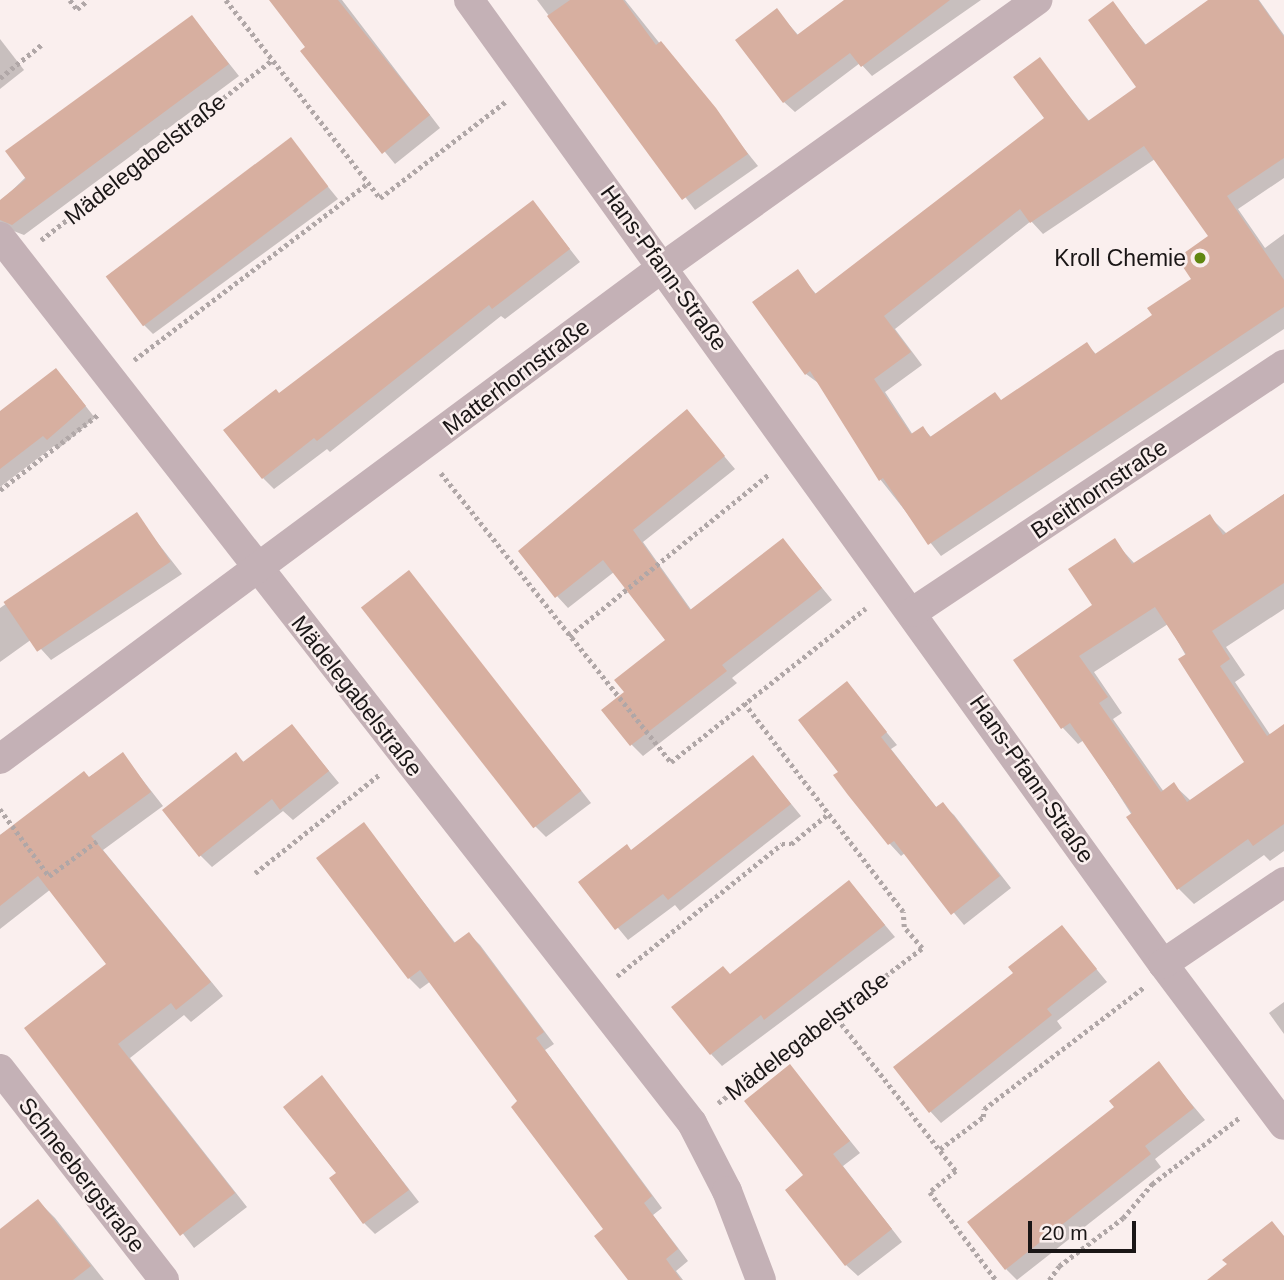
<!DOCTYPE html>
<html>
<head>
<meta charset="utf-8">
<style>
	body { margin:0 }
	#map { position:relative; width:1284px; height:1280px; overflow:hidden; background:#faefee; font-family:Arial,sans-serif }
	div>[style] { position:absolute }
	.shadow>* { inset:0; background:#0003 }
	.building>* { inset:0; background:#d7afa0; transform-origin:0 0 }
	.path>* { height:4.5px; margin-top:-2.25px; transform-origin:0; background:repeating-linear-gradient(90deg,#b0a7a7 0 3.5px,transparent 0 7px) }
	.street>* { height:30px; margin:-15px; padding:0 15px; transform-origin:15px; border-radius:15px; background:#c4b1b6 }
	.dots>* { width:19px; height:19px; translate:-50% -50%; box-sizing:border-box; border:4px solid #faefee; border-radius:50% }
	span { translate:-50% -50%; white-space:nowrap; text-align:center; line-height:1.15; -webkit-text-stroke:5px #faefee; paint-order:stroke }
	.street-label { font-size:23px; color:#1a1616 }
	.poi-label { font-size:23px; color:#1a1616 }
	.right { translate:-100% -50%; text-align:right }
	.scale { position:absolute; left:1028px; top:1221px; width:108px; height:32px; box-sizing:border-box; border:4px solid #1a1616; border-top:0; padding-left:9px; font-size:21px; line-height:24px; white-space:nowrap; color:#1a1616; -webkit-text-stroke:5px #faefee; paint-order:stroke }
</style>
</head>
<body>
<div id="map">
	<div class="shadow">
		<div style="clip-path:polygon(271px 0,342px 0,440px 128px,395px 164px,302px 52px,308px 47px)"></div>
		<div style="clip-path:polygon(537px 0,625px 0,758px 166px,695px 210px)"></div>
		<div style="clip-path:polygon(847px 0,981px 0,872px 76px,860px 63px,795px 112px,784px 102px,777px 11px,799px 36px)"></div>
		<div style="clip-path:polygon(evenodd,1211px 0,1259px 0,1284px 35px,1284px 178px,1238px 209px,1265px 248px,1284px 234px,1284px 329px,941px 556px,880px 479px,821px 385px,806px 374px,755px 303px,797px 272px,817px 295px,1047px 119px,1039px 59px,1090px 122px,1139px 87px,1113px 4px,1147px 46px,1211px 0,1155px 159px,1211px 237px,1194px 279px,1154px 315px,1097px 355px,1087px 345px,1002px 402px,932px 438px,923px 428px,913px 435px,885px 392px,922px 365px,895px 329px,1031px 221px,1043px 234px,1155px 159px)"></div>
		<div style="clip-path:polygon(192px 17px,239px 76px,24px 235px,11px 230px,0 237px,0 202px)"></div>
		<div style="clip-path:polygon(0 39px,24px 70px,0 89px)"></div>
		<div style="clip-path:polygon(290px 140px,338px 199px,153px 334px,141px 322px)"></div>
		<div style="clip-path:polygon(533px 202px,580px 262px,505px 319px,501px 316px,330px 452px,327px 449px,274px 489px,263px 478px,280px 395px)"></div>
		<div style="clip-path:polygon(66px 381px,95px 418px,58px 449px,54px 446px,0 487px,0 413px)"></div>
		<div style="clip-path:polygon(687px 412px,735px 469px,643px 542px,692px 611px,783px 540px,832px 600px,732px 678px,737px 683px,643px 756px,632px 745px,626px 693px,667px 641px,614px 572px,568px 608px,557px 596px)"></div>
		<div style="clip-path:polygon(evenodd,1284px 494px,1284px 609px,1226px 647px,1245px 675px,1235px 682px,1271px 736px,1284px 726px,1284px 851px,1270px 861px,1264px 855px,1194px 904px,1179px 889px,1084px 740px,1078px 744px,1063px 728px,1016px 661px,1094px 606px,1114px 541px,1135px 564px,1209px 516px,1227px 534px,1284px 494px,1168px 624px,1246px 762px,1191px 801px,1174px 785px,1164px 792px,1113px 719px,1122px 713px,1094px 672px,1168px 624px)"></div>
		<div style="clip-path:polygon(136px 515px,182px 574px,51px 660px,32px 639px,0 662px,0 608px)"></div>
		<div style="clip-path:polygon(408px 572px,591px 803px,546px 837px,535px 826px)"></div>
		<div style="clip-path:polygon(847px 684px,897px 745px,891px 749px,937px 808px,942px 804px,954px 815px,1011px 888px,964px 925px,905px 853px,901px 856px,890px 844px,836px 776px,841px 772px)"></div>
		<div style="clip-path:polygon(292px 726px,339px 783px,293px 820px,283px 811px,212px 867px,200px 855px,236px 755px,245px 763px)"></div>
		<div style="clip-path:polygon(123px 755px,163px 806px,103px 850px,223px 996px,191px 1022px,184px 1015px,130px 1058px,247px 1207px,194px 1248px,26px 1029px,109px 964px,51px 889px,0 929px,0 835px)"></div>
		<div style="clip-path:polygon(753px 757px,801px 816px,680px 911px,675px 905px,628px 940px,581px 883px,632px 852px)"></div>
		<div style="clip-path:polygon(364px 825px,456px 944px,469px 934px,480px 945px,554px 1044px,545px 1050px,662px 1208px,653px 1215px,688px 1261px,676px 1271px,683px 1280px,630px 1280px,605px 1229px,520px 1101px,431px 981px,420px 989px,409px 978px,319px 859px)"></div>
		<div style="clip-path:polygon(849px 882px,895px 937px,722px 1066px,711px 1054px,731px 976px)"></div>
		<div style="clip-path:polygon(1062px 927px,1107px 982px,1057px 1021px,1062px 1028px,941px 1123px,930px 1111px,1015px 974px)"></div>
		<div style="clip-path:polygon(1284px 1002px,1284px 1034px,1269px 1013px)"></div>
		<div style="clip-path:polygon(1158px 1064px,1205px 1120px,1155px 1159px,1161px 1167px,1017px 1280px,1006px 1269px,1116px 1107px)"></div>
		<div style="clip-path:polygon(790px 1067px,860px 1153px,843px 1166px,902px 1242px,858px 1276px,846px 1265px)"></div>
		<div style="clip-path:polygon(322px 1077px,419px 1202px,375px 1234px,364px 1223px,338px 1173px)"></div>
		<div style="clip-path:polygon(38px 1201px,55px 1218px,104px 1280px,0 1280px,0 1231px)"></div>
	</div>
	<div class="building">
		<div style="clip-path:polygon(269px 0,338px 0,430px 115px,382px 154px,300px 51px,305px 47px)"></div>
		<div style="clip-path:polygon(570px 0,623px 0,656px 45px,661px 41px,716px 108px,748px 154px,682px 200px,547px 16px)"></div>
		<div style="clip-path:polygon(844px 0,950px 0,861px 67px,850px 53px,783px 103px,735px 40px,777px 8px,797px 35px)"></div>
		<div style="clip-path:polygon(evenodd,1208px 0,1258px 0,1284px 37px,1284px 158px,1227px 196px,1284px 280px,1284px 307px,928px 545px,883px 478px,879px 481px,810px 371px,805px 375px,752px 302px,798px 269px,815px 294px,1044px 118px,1013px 77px,1040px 57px,1088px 121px,1136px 87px,1088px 20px,1113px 1px,1145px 45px,1208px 0,1144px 146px,1208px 236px,1177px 258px,1191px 279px,1147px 308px,1152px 315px,1095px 354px,1087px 342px,1001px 400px,995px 392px,930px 437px,923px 426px,911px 434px,874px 379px,911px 352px,884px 316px,1020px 209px,1030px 223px,1144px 146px)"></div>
		<div style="clip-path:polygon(192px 15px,229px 64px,12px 225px,0 220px,0 200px,26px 179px,5px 151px)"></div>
		<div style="left:291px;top:137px;width:62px;height:232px;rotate:53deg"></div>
		<div style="clip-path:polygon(533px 200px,570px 249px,492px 309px,489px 305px,317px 441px,314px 438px,262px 479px,223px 430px,276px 389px,279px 393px)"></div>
		<div style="clip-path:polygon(56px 368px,86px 406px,47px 440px,43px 436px,0 469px,0 411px)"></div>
		<div style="clip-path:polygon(687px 409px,725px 456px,633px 530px,690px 610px,783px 538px,822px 588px,722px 665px,727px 671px,630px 746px,601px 710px,624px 692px,614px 680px,665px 640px,603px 560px,555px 598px,518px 551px)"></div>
		<div style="clip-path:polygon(evenodd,1284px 494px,1284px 583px,1212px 631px,1230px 659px,1220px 666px,1267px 736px,1284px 724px,1284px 824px,1253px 846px,1248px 839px,1177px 890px,1126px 817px,1132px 813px,1070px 723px,1061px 729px,1013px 660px,1092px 605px,1068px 569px,1115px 538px,1132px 564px,1210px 514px,1223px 535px,1284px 494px,1155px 607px,1186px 654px,1178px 659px,1244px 762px,1187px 802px,1174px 782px,1161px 792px,1099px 703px,1108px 697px,1079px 656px,1155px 607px)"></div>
		<div style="left:137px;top:512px;width:60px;height:161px;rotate:56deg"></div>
		<div style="left:409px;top:570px;width:280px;height:61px;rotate:52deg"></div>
		<div style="clip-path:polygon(847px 681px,887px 732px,881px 737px,936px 807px,943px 802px,1000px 876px,951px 915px,894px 841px,888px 845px,848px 795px,833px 775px,838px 772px,798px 720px)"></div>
		<div style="clip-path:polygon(292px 724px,329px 771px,280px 810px,272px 799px,199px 857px,162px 810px,236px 752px,243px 762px)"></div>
		<div style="clip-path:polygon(123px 752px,151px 792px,91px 836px,211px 982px,176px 1010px,171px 1003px,118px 1044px,235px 1193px,180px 1236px,24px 1028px,106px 964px,38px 876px,0 906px,0 835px,84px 771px,89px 777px)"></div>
		<div style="clip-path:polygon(753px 755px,791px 804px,668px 900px,663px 894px,615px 930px,578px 882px,627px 844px,631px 850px)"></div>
		<div style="clip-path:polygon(364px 822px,454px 943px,469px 932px,544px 1032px,536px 1038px,652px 1196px,644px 1203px,678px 1249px,666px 1259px,681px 1280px,628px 1280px,594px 1236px,603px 1229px,511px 1107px,517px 1101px,420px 970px,408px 979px,316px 858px)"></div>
		<div style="clip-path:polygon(849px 880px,885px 925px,764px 1020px,761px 1015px,710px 1055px,671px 1007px,723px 966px,730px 974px)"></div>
		<div style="clip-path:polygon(1062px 925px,1097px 969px,1047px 1009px,1052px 1015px,929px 1113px,893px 1067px,1013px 973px,1008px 967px)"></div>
		<div style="clip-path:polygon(1159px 1061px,1194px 1108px,1145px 1146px,1151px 1154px,1005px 1270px,967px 1222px,1114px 1107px,1109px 1101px)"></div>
		<div style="clip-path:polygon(790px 1064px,850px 1141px,833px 1154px,892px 1229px,845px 1266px,785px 1190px,803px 1175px,744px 1101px)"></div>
		<div style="clip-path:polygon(322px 1075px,409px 1190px,363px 1224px,329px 1178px,336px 1173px,283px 1107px)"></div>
		<div style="clip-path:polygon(38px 1199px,91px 1266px,73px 1280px,0 1280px,0 1229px)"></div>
		<div style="clip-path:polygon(1272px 1221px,1284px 1236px,1284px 1280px,1207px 1280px,1227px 1264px,1222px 1260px)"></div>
	</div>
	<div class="path">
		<div style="left:70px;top:0;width:11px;rotate:52deg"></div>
		<div style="left:77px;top:9px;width:14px;rotate:-39deg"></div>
		<div style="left:226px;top:0;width:251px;rotate:52.1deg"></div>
		<div style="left:380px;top:198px;width:158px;rotate:-37.5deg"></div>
		<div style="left:0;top:78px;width:53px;rotate:-38.8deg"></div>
		<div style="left:41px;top:240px;width:293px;rotate:-37.9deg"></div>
		<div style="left:134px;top:360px;width:293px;rotate:-37.1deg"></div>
		<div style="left:441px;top:473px;width:369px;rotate:51.5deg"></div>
		<div style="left:671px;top:762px;width:248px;rotate:-38.3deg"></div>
		<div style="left:0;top:490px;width:125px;rotate:-37.5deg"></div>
		<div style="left:569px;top:636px;width:257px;rotate:-39deg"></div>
		<div style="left:0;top:809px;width:83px;rotate:53.8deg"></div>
		<div style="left:49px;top:876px;width:59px;rotate:-36.1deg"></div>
		<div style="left:255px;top:873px;width:159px;rotate:-38.4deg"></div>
		<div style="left:617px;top:976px;width:211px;rotate:-38.7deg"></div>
		<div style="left:782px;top:844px;width:9px"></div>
		<div style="left:791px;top:844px;width:48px;rotate:-39deg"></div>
		<div style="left:833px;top:1013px;width:200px;rotate:52.1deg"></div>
		<div style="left:956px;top:1171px;width:33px;rotate:141deg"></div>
		<div style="left:930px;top:1192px;width:110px;rotate:53.1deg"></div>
		<div style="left:718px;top:1103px;width:256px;rotate:-37.2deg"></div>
		<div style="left:922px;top:948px;width:28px;rotate:-131deg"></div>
		<div style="left:904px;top:927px;width:15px;rotate:-94deg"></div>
		<div style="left:903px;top:912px;width:263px;rotate:-127.3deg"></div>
		<div style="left:940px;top:1149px;width:54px;rotate:-36.7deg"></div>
		<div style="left:983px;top:1117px;width:8px;rotate:-83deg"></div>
		<div style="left:984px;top:1109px;width:200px;rotate:-37.3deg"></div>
		<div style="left:1049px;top:1280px;width:17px;rotate:-54deg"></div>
		<div style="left:1059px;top:1266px;width:80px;rotate:-36.9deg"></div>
		<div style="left:1123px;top:1218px;width:45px;rotate:-49.5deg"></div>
		<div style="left:1152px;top:1184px;width:109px;rotate:-37.2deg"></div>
	</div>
	<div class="street">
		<div style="left:469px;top:0;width:1188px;rotate:54.25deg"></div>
		<div style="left:1163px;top:964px;width:201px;rotate:53.1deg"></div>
		<div style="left:0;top:237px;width:1124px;rotate:52.01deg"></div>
		<div style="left:692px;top:1123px;width:76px;rotate:62.8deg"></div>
		<div style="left:727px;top:1191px;width:95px;rotate:69.1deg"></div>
		<div style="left:913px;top:612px;width:446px;rotate:-33.7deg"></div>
		<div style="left:0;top:759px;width:826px;rotate:-36.58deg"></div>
		<div style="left:663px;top:267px;width:460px;rotate:-35.5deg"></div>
		<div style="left:1163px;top:964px;width:146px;rotate:-34.1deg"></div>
		<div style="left:0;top:1069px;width:267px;rotate:52.1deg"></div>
	</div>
	<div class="dots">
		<div style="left:1200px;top:258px;background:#608711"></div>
	</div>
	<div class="street-label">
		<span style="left:145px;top:159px;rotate:-38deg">Mädelegabelstraße</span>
		<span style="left:664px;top:268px;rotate:54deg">Hans-Pfann-Straße</span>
		<span style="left:516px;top:377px;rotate:-37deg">Matterhornstraße</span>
		<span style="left:1099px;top:489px;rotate:-34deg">Breithornstraße</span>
		<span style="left:357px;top:696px;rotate:52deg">Mädelegabelstraße</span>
		<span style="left:1032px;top:779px;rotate:55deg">Hans-Pfann-Straße</span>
		<span style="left:807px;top:1036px;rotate:-37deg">Mädelegabelstraße</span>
		<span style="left:82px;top:1175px;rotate:52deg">Schneebergstraße</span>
	</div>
	<div class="poi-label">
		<span class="right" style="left:1186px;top:258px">Kroll Chemie</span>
	</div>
	<div class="scale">20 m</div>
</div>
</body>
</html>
